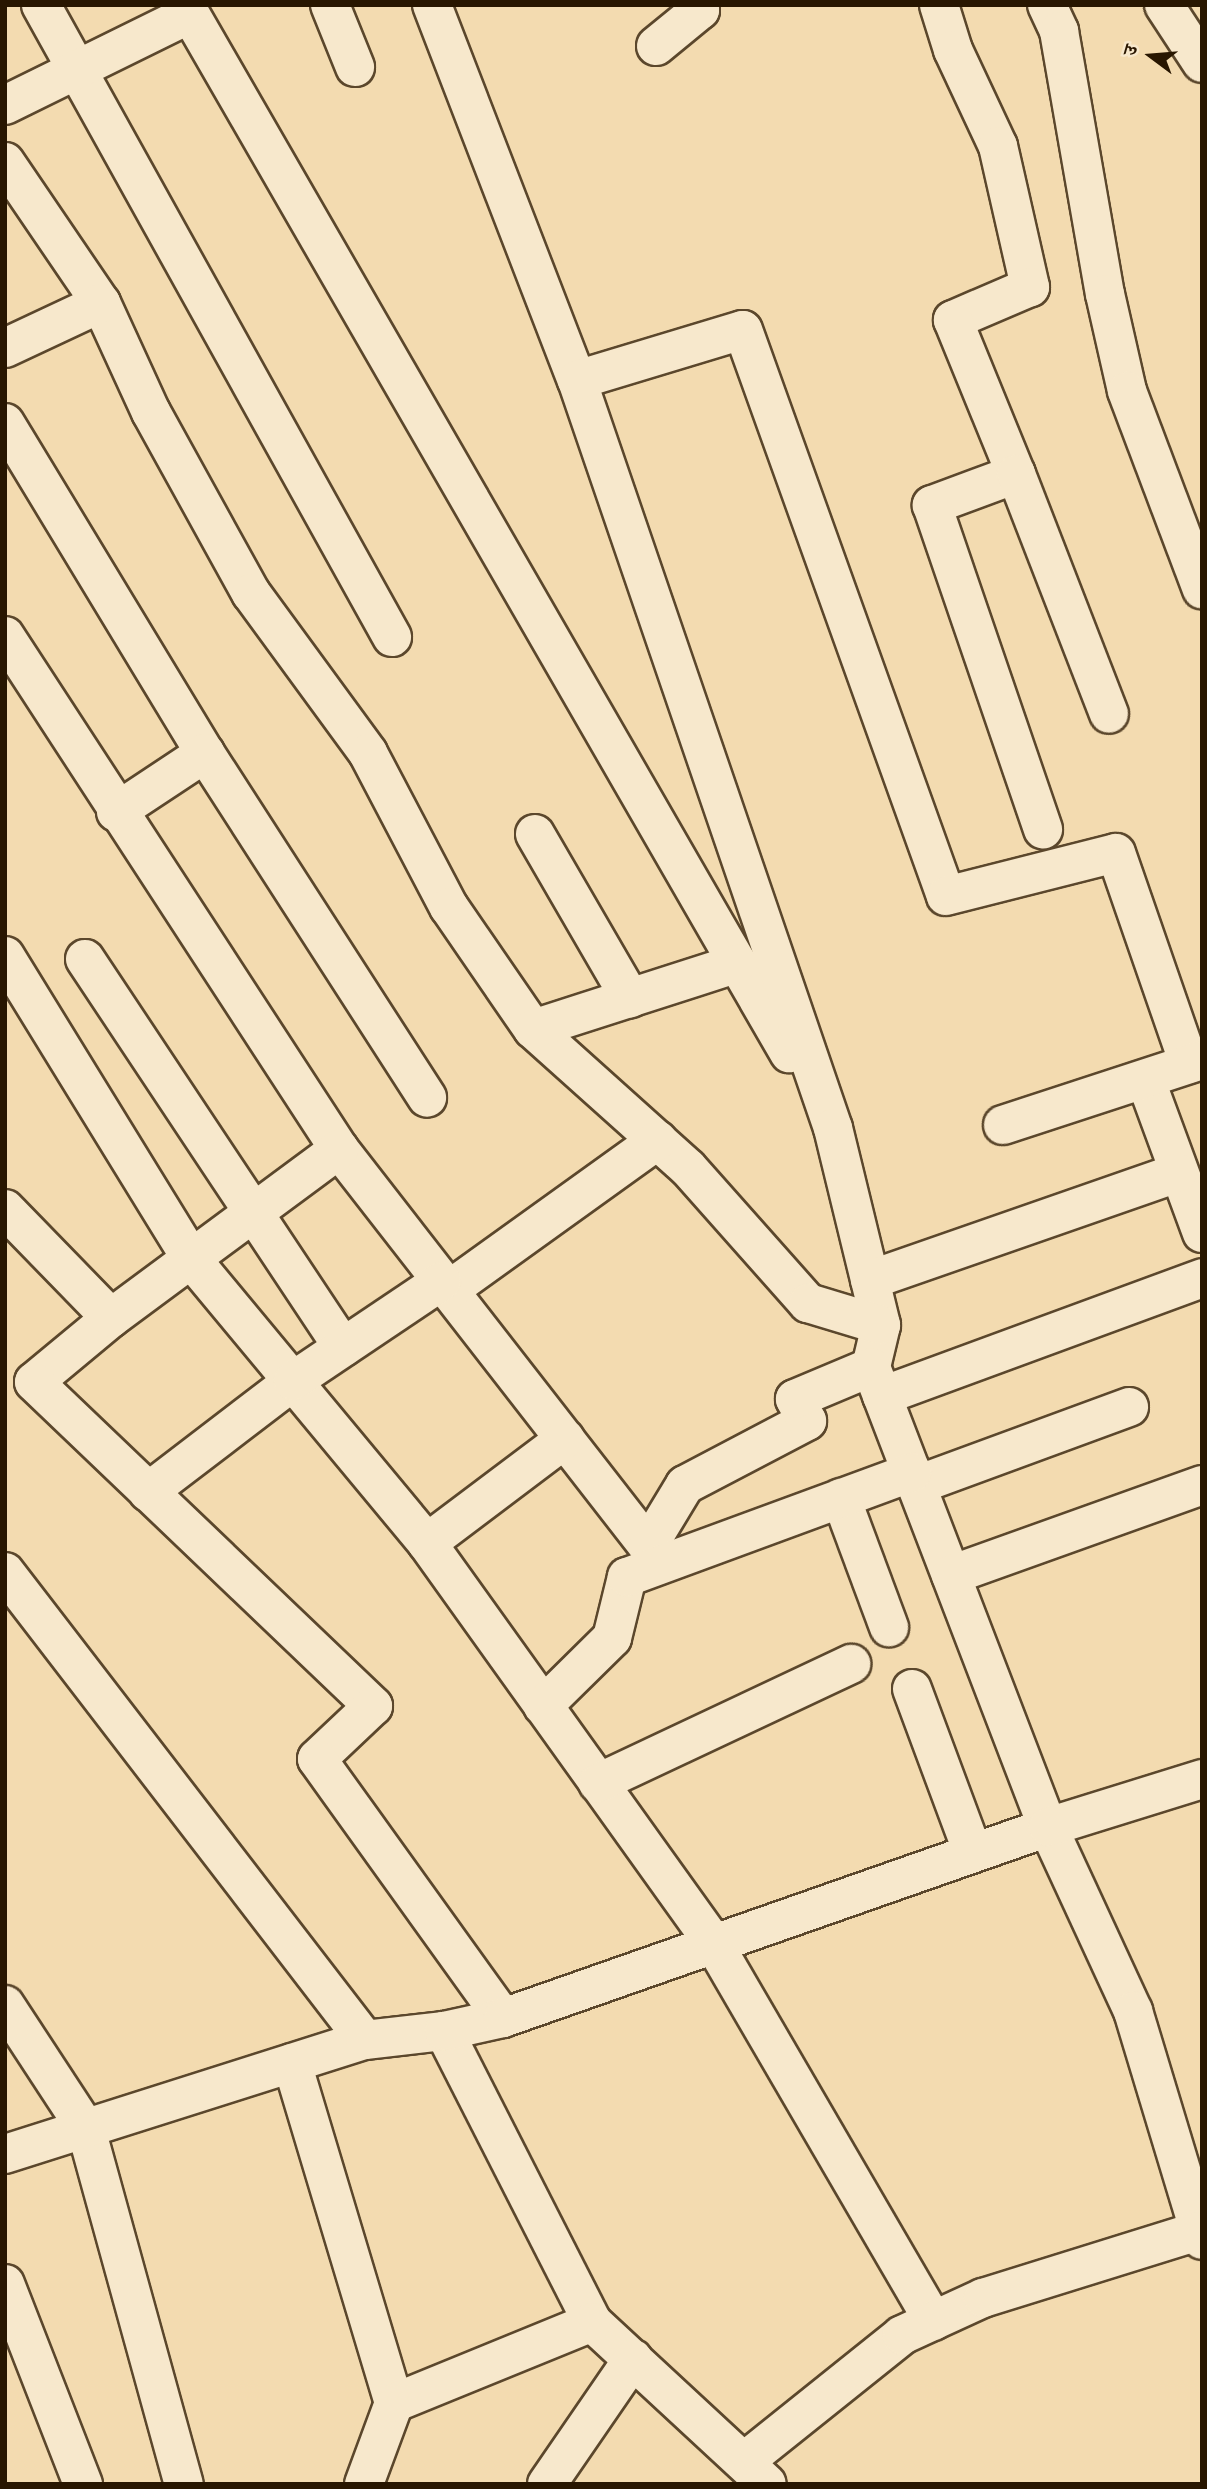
<!DOCTYPE html>
<html>
<head>
<meta charset="utf-8">
<style>
	body { margin:0 }
	#map { position:relative; width:1207px; height:2489px; overflow:hidden; background:#f3dbb0; font-family:"Libre Bodoni","Noto Serif Devanagari",serif }
	div>[style] { position:absolute }
	.roads { filter:drop-shadow(2px 0 #5b472c) drop-shadow(-2px 0 #5b472c) drop-shadow(0 2px #5b472c) drop-shadow(0 -2px #5b472c) }
	.street>* { height:38px; margin:-19px; padding:0 19px; transform-origin:19px; border-radius:19px; background:#f7e8cc }
	.secondary>* { height:38px; margin:-19px; padding:0 19px; transform-origin:19px; border-radius:19px; background:#f7e8cc }
	span { translate:-50% -50%; white-space:nowrap; text-align:center; line-height:1.15; -webkit-text-stroke:5px #f7e8cc; paint-order:stroke }
	.frame { position:absolute; inset:0; border:7px solid #281600; pointer-events:none }
	.north { position:absolute; left:1116px; top:21px; width:70px; height:70px; -webkit-text-stroke:5px #f7e8cc; paint-order:stroke; rotate:286deg; font-size:19px; font-weight:700; line-height:28px; text-align:center; color:#281600 }
	.north::after { content:''; display:block; margin:auto; width:24px; height:32px; background:#281600; clip-path:polygon(50% 0,100% 100%,50% 72%,0 100%) }
</style>
</head>
<body>
<div id="map">
	<div class="roads">
		<div class="street">
			<div style="left:41px;top:5px;width:723px;rotate:60.95deg"></div>
			<div style="left:185px;top:5px;width:1210px;rotate:60.04deg"></div>
			<div style="left:330px;top:5px;width:67px;rotate:68deg"></div>
			<div style="left:432px;top:5px;width:402px;rotate:68.9deg"></div>
			<div style="left:577px;top:380px;width:791px;rotate:71.11deg"></div>
			<div style="left:833px;top:1128px;width:203px;rotate:76.3deg"></div>
			<div style="left:881px;top:1325px;width:43px;rotate:103.4deg"></div>
			<div style="left:871px;top:1367px;width:493px;rotate:69deg"></div>
			<div style="left:1048px;top:1827px;width:203px;rotate:65.2deg"></div>
			<div style="left:1133px;top:2011px;width:239px;rotate:73.2deg"></div>
			<div style="left:939px;top:5px;width:47px;rotate:72.7deg"></div>
			<div style="left:953px;top:50px;width:106px;rotate:64.9deg"></div>
			<div style="left:998px;top:146px;width:145px;rotate:77.2deg"></div>
			<div style="left:1030px;top:287px;width:84px;rotate:156.8deg"></div>
			<div style="left:953px;top:320px;width:166px;rotate:67.8deg"></div>
			<div style="left:1016px;top:474px;width:90px;rotate:159.7deg"></div>
			<div style="left:932px;top:505px;width:343px;rotate:71.1deg"></div>
			<div style="left:1047px;top:5px;width:29px;rotate:65deg"></div>
			<div style="left:1059px;top:31px;width:267px;rotate:80.1deg"></div>
			<div style="left:1105px;top:294px;width:99px;rotate:77.2deg"></div>
			<div style="left:1127px;top:391px;width:212px;rotate:69.3deg"></div>
			<div style="left:1164px;top:5px;width:69px;rotate:56.8deg"></div>
			<div style="left:656px;top:46px;width:57px;rotate:-39.3deg"></div>
			<div style="left:700px;top:10px;width:6px;rotate:-121deg"></div>
			<div style="left:5px;top:105px;width:206px;rotate:-26.2deg"></div>
			<div style="left:5px;top:162px;width:171px;rotate:55.8deg"></div>
			<div style="left:101px;top:303px;width:120px;rotate:65.4deg"></div>
			<div style="left:151px;top:412px;width:207px;rotate:61.1deg"></div>
			<div style="left:251px;top:593px;width:198px;rotate:53.8deg"></div>
			<div style="left:368px;top:753px;width:174px;rotate:62.3deg"></div>
			<div style="left:449px;top:907px;width:148px;rotate:55.5deg"></div>
			<div style="left:533px;top:1029px;width:208px;rotate:41.9deg"></div>
			<div style="left:688px;top:1168px;width:181px;rotate:48.4deg"></div>
			<div style="left:808px;top:1303px;width:76px;rotate:16.8deg"></div>
			<div style="left:5px;top:348px;width:106px;rotate:-25.1deg"></div>
			<div style="left:577px;top:380px;width:173px;rotate:-16.8deg"></div>
			<div style="left:743px;top:330px;width:601px;rotate:70.27deg"></div>
			<div style="left:946px;top:896px;width:175px;rotate:-14.2deg"></div>
			<div style="left:1116px;top:853px;width:223px;rotate:70.9deg"></div>
			<div style="left:5px;top:423px;width:386px;rotate:58.8deg"></div>
			<div style="left:205px;top:753px;width:410px;rotate:57.2deg"></div>
			<div style="left:1016px;top:474px;width:257px;rotate:68.8deg"></div>
			<div style="left:5px;top:636px;width:612px;rotate:56.93deg"></div>
			<div style="left:339px;top:1149px;width:503px;rotate:52.11deg"></div>
			<div style="left:648px;top:1546px;width:71px;rotate:-58.8deg"></div>
			<div style="left:685px;top:1485px;width:138px;rotate:-27.7deg"></div>
			<div style="left:807px;top:1421px;width:25px;rotate:-119deg"></div>
			<div style="left:795px;top:1399px;width:82px;rotate:-22.8deg"></div>
			<div style="left:116px;top:812px;width:107px;rotate:-33.5deg"></div>
			<div style="left:535px;top:834px;width:190px;rotate:59.9deg"></div>
			<div style="left:5px;top:956px;width:358px;rotate:58.4deg"></div>
			<div style="left:193px;top:1261px;width:366px;rotate:50.3deg"></div>
			<div style="left:427px;top:1543px;width:493px;rotate:54.4deg"></div>
			<div style="left:714px;top:1944px;width:436px;rotate:59.8deg"></div>
			<div style="left:85px;top:959px;width:466px;rotate:56.4deg"></div>
			<div style="left:533px;top:1029px;width:215px;rotate:-17.8deg"></div>
			<div style="left:1146px;top:1081px;width:162px;rotate:69.8deg"></div>
			<div style="left:1003px;top:1125px;width:209px;rotate:-18.1deg"></div>
			<div style="left:5px;top:1209px;width:152px;rotate:45.8deg"></div>
			<div style="left:111px;top:1318px;width:100px;rotate:140.3deg"></div>
			<div style="left:34px;top:1382px;width:469px;rotate:43.7deg"></div>
			<div style="left:373px;top:1706px;width:77px;rotate:136.6deg"></div>
			<div style="left:317px;top:1759px;width:319px;rotate:54.3deg"></div>
			<div style="left:870px;top:1280px;width:326px;rotate:-19.2deg"></div>
			<div style="left:449px;top:1290px;width:257px;rotate:-35.7deg"></div>
			<div style="left:111px;top:1318px;width:284px;rotate:-36.5deg"></div>
			<div style="left:882px;top:1396px;width:341px;rotate:-20.2deg"></div>
			<div style="left:917px;top:1485px;width:226px;rotate:-20.2deg"></div>
			<div style="left:148px;top:1492px;width:183px;rotate:-37.4deg"></div>
			<div style="left:293px;top:1381px;width:179px;rotate:-33.9deg"></div>
			<div style="left:841px;top:1498px;width:138px;rotate:69.6deg"></div>
			<div style="left:427px;top:1543px;width:173px;rotate:-37deg"></div>
			<div style="left:5px;top:1572px;width:590px;rotate:52.43deg"></div>
			<div style="left:951px;top:1575px;width:267px;rotate:-19.7deg"></div>
			<div style="left:912px;top:1689px;width:175px;rotate:69.6deg"></div>
			<div style="left:543px;top:1706px;width:97px;rotate:-44.6deg"></div>
			<div style="left:612px;top:1638px;width:63px;rotate:-76.2deg"></div>
			<div style="left:627px;top:1577px;width:304px;rotate:-20.2deg"></div>
			<div style="left:598px;top:1783px;width:280px;rotate:-25.2deg"></div>
			<div style="left:5px;top:2005px;width:148px;rotate:56.8deg"></div>
			<div style="left:86px;top:2129px;width:368px;rotate:74.6deg"></div>
			<div style="left:444px;top:2031px;width:326px;rotate:63deg"></div>
			<div style="left:592px;top:2322px;width:238px;rotate:42.8deg"></div>
			<div style="left:292px;top:2063px;width:355px;rotate:73.3deg"></div>
			<div style="left:5px;top:2284px;width:215px;rotate:68.7deg"></div>
			<div style="left:745px;top:2461px;width:201px;rotate:-38.7deg"></div>
			<div style="left:902px;top:2335px;width:89px;rotate:-24.6deg"></div>
			<div style="left:983px;top:2298px;width:225px;rotate:-17.3deg"></div>
			<div style="left:364px;top:2484px;width:86px;rotate:-69.7deg"></div>
			<div style="left:394px;top:2403px;width:214px;rotate:-22.2deg"></div>
			<div style="left:547px;top:2484px;width:152px;rotate:-55.5deg"></div>
		</div>
		<div class="secondary">
			<div style="left:5px;top:2154px;width:378px;rotate:-17.6deg"></div>
			<div style="left:365px;top:2040px;width:80px;rotate:-6.5deg"></div>
			<div style="left:444px;top:2031px;width:60px;rotate:-12.4deg"></div>
			<div style="left:503px;top:2018px;width:577px;rotate:-19.31deg"></div>
			<div style="left:1048px;top:1827px;width:161px;rotate:-17.3deg"></div>
		</div>
	</div>
	<div class="frame"></div>
	<div class="north">उ</div>
</div>
</body>
</html>
